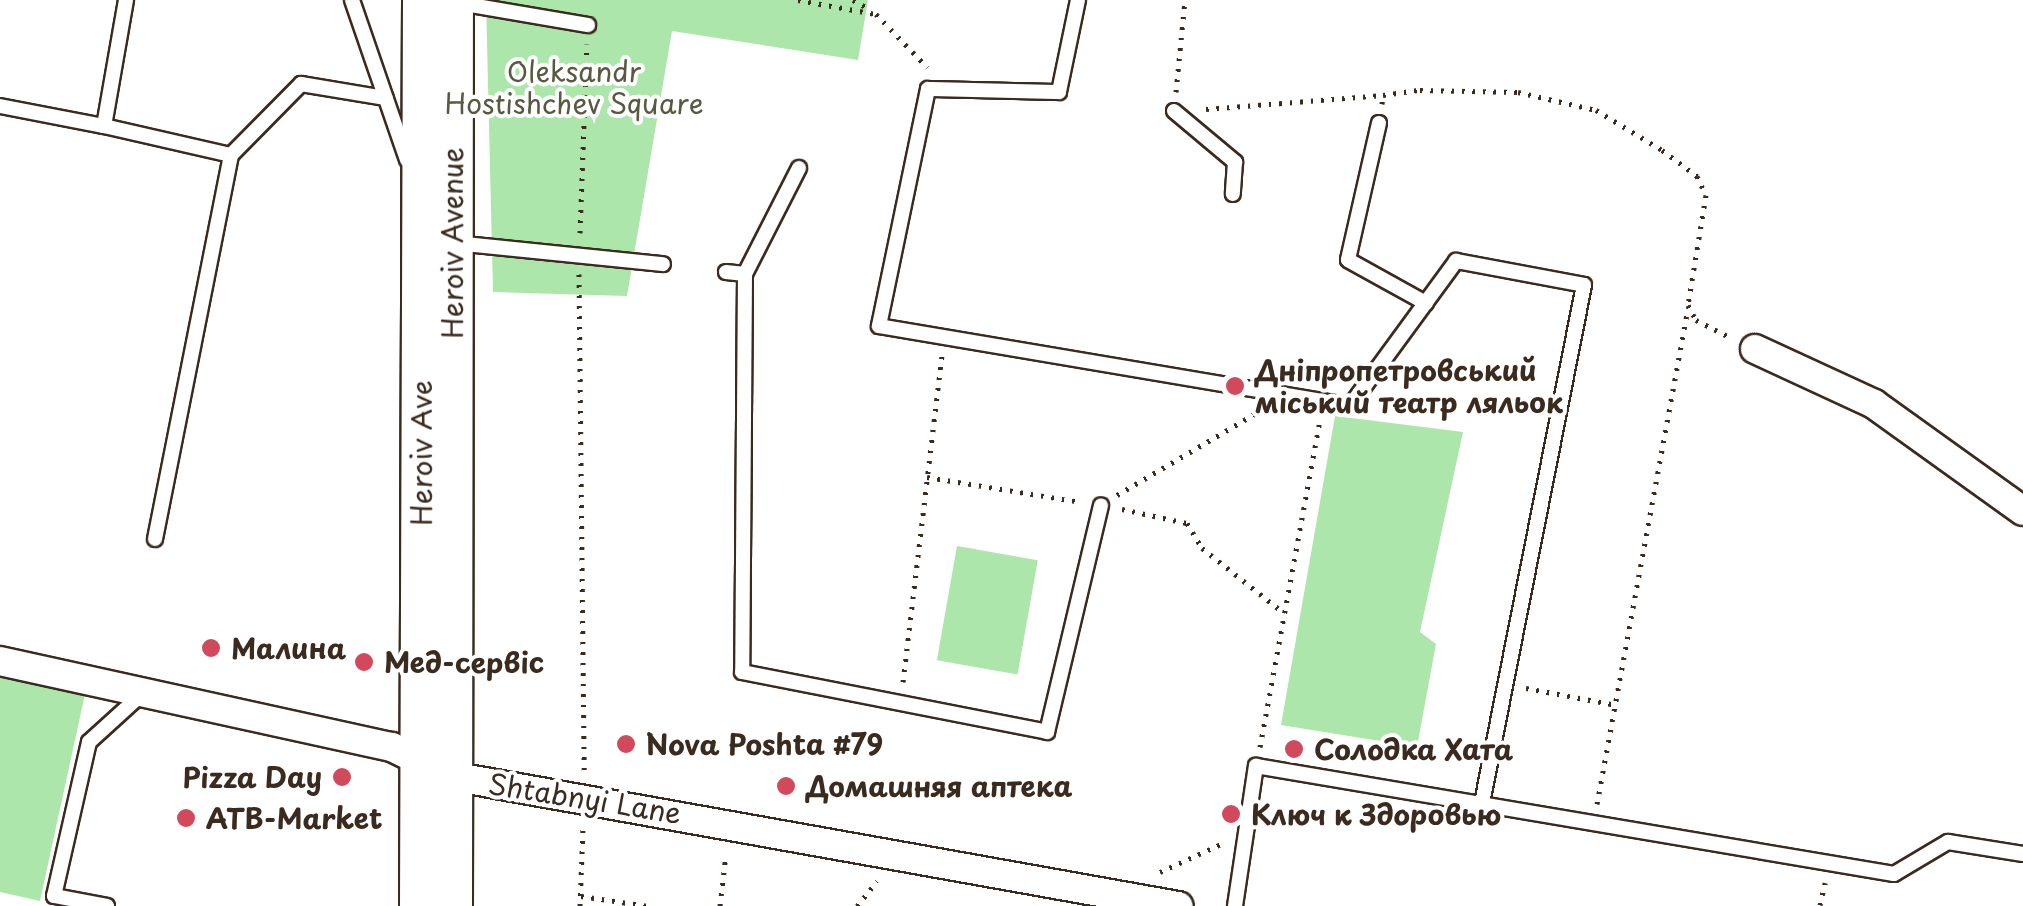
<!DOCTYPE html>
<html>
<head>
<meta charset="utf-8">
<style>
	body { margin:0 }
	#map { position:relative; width:2023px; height:906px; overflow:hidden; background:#fff; font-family:"Playpen Sans",sans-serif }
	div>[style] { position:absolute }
	.green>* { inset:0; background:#ade6aa; transform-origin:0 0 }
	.path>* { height:5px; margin-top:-2.5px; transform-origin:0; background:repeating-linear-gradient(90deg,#3b2a1e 0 2.5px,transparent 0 10.5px) }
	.roads { filter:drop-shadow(2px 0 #3b2a1e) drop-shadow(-2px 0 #3b2a1e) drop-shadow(0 2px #3b2a1e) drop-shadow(0 -2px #3b2a1e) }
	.service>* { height:14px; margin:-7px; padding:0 7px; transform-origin:7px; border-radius:7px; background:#fff }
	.minor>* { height:28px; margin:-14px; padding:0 14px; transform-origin:14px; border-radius:14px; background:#fff }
	.secondary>* { height:40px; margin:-20px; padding:0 20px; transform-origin:20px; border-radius:20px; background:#fff }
	.dots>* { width:28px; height:28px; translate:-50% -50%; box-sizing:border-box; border:5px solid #fff; border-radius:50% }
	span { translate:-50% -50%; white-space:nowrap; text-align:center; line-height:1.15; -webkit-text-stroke:8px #fff; paint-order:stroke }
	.park-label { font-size:28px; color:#585941 }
	.street-label { font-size:28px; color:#3b2a1e }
	.poi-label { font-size:28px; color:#3b2a1e; font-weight:700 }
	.left { translate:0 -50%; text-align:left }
	.right { translate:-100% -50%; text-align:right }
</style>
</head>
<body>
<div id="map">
	<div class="green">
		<div style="clip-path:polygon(486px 0,868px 0,858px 60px,672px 31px,627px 296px,493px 292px)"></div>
		<div style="clip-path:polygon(1335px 416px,1463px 432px,1420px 632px,1436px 644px,1417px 747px,1281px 725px)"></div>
		<div style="left:957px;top:546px;width:82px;height:116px;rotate:10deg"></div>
		<div style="clip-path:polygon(0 674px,85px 694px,40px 901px,0 892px)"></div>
	</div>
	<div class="path">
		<div style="left:798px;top:0;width:79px;rotate:10.2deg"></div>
		<div style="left:876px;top:14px;width:74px;rotate:46.1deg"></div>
		<div style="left:853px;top:0;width:18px;rotate:29deg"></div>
		<div style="left:1176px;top:92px;width:92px;rotate:-84.4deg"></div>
		<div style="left:1382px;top:104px;width:9px;rotate:-84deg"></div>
		<div style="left:1383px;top:95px;width:37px;rotate:-8deg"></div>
		<div style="left:1420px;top:90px;width:98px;rotate:1.2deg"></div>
		<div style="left:1518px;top:92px;width:80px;rotate:13deg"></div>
		<div style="left:1596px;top:110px;width:77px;rotate:31.2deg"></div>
		<div style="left:1662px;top:150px;width:44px;rotate:36.6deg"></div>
		<div style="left:1697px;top:176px;width:21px;rotate:65deg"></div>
		<div style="left:1706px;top:195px;width:111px;rotate:99.3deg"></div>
		<div style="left:1688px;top:305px;width:17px;rotate:62deg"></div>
		<div style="left:1696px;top:320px;width:38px;rotate:27deg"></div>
		<div style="left:1206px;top:109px;width:178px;rotate:-4.5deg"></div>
		<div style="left:580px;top:233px;width:189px;rotate:-87.9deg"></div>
		<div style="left:579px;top:274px;width:499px;rotate:89.4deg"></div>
		<div style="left:927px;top:477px;width:157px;rotate:9.2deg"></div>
		<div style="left:1117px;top:495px;width:164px;rotate:-30.5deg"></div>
		<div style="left:1122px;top:509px;width:66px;rotate:12.2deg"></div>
		<div style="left:1187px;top:523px;width:29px;rotate:59deg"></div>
		<div style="left:1202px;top:548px;width:105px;rotate:38.4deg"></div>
		<div style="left:903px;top:682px;width:329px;rotate:-83.2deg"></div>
		<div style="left:1526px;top:688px;width:92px;rotate:10.7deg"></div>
		<div style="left:1260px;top:747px;width:328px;rotate:-79.6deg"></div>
		<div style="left:1597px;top:804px;width:504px;rotate:-79.6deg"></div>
		<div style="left:1160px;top:872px;width:69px;rotate:-24.7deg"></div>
		<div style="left:581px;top:896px;width:68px;rotate:8.5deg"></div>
		<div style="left:1820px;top:905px;width:23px;rotate:-77deg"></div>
		<div style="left:580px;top:906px;width:77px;rotate:-87.8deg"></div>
		<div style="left:720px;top:906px;width:52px;rotate:-83.4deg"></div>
		<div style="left:857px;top:906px;width:32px;rotate:-51deg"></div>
	</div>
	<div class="roads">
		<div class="service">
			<div style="left:126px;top:0;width:128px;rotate:99.9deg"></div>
			<div style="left:104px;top:126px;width:130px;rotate:12.9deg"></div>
			<div style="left:352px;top:0;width:169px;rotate:71deg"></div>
			<div style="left:1078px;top:0;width:94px;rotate:101.7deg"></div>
			<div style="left:1059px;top:92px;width:131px;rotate:-178.7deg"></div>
			<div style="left:928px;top:89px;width:242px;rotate:101.7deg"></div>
			<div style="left:879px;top:326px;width:478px;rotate:9.6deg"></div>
			<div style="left:1350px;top:406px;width:180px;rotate:-53.8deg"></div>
			<div style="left:1456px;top:261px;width:130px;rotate:10.6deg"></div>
			<div style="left:1584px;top:285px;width:528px;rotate:101.14deg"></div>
			<div style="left:459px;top:3px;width:131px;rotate:9.7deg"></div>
			<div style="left:0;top:106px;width:106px;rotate:10.9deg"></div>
			<div style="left:1174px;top:111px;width:80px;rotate:39.9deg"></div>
			<div style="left:1235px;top:162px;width:32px;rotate:94deg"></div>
			<div style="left:1379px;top:123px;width:140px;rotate:102.8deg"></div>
			<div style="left:1348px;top:260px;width:89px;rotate:28.9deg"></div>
			<div style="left:799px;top:168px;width:119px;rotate:117deg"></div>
			<div style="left:745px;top:274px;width:398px;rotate:90.4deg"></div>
			<div style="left:742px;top:672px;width:311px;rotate:11.1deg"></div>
			<div style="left:1047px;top:732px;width:233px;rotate:-76.6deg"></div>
			<div style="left:455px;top:243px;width:209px;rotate:5.8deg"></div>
			<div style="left:726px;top:272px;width:19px;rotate:6deg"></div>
			<div style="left:155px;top:539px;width:391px;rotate:-78.8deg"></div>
			<div style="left:231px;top:155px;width:100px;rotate:-45.4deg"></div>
			<div style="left:301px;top:84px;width:86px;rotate:9.4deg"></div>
			<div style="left:107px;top:906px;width:54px;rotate:-169.3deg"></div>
			<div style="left:54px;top:896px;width:158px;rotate:-77.2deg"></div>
			<div style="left:89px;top:742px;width:72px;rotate:-42.2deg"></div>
			<div style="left:1235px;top:906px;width:142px;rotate:-81.5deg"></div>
			<div style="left:1256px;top:766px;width:647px;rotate:9.61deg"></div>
			<div style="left:1894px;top:874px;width:63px;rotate:-30.7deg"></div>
			<div style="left:1948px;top:842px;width:76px;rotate:9.1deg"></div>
		</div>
		<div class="minor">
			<div style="left:1755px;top:349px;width:131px;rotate:24.8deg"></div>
			<div style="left:1874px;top:404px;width:183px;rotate:35.7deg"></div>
			<div style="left:0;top:661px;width:401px;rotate:12.4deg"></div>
			<div style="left:392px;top:747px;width:66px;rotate:26.2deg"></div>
			<div style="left:451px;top:776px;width:739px;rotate:10.14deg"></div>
		</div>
		<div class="secondary">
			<div style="left:420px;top:906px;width:906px;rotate:-89.81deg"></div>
			<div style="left:452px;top:906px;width:906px;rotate:-89.94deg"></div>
		</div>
	</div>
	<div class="dots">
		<div style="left:1235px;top:386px;background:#d1495b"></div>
		<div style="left:211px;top:648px;background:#d1495b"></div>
		<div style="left:364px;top:662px;background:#d1495b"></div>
		<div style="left:626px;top:744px;background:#d1495b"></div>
		<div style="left:1294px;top:749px;background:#d1495b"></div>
		<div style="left:342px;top:777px;background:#d1495b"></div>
		<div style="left:786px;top:786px;background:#d1495b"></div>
		<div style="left:1231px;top:814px;background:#d1495b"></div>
		<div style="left:186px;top:818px;background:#d1495b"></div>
	</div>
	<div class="park-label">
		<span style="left:574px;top:87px">Oleksandr<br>Hostishchev Square</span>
	</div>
	<div class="street-label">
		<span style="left:452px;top:243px;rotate:-90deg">Heroiv Avenue</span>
		<span style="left:421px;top:453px;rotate:-90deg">Heroiv Ave</span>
		<span style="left:585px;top:798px;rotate:9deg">Shtabnyi Lane</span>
	</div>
	<div class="poi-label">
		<span class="left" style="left:1255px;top:386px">Дніпропетровський<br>міський театр ляльок</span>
		<span class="left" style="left:231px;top:648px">Малина</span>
		<span class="left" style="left:384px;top:662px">Мед-сервіс</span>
		<span class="left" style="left:646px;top:744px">Nova Poshta #79</span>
		<span class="left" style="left:1314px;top:749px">Солодка Хата</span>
		<span class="right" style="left:322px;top:777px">Pizza Day</span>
		<span class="left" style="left:806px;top:786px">Домашняя аптека</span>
		<span class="left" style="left:1251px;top:814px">Ключ к Здоровью</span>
		<span class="left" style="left:206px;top:818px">ATB-Market</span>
	</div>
</div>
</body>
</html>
